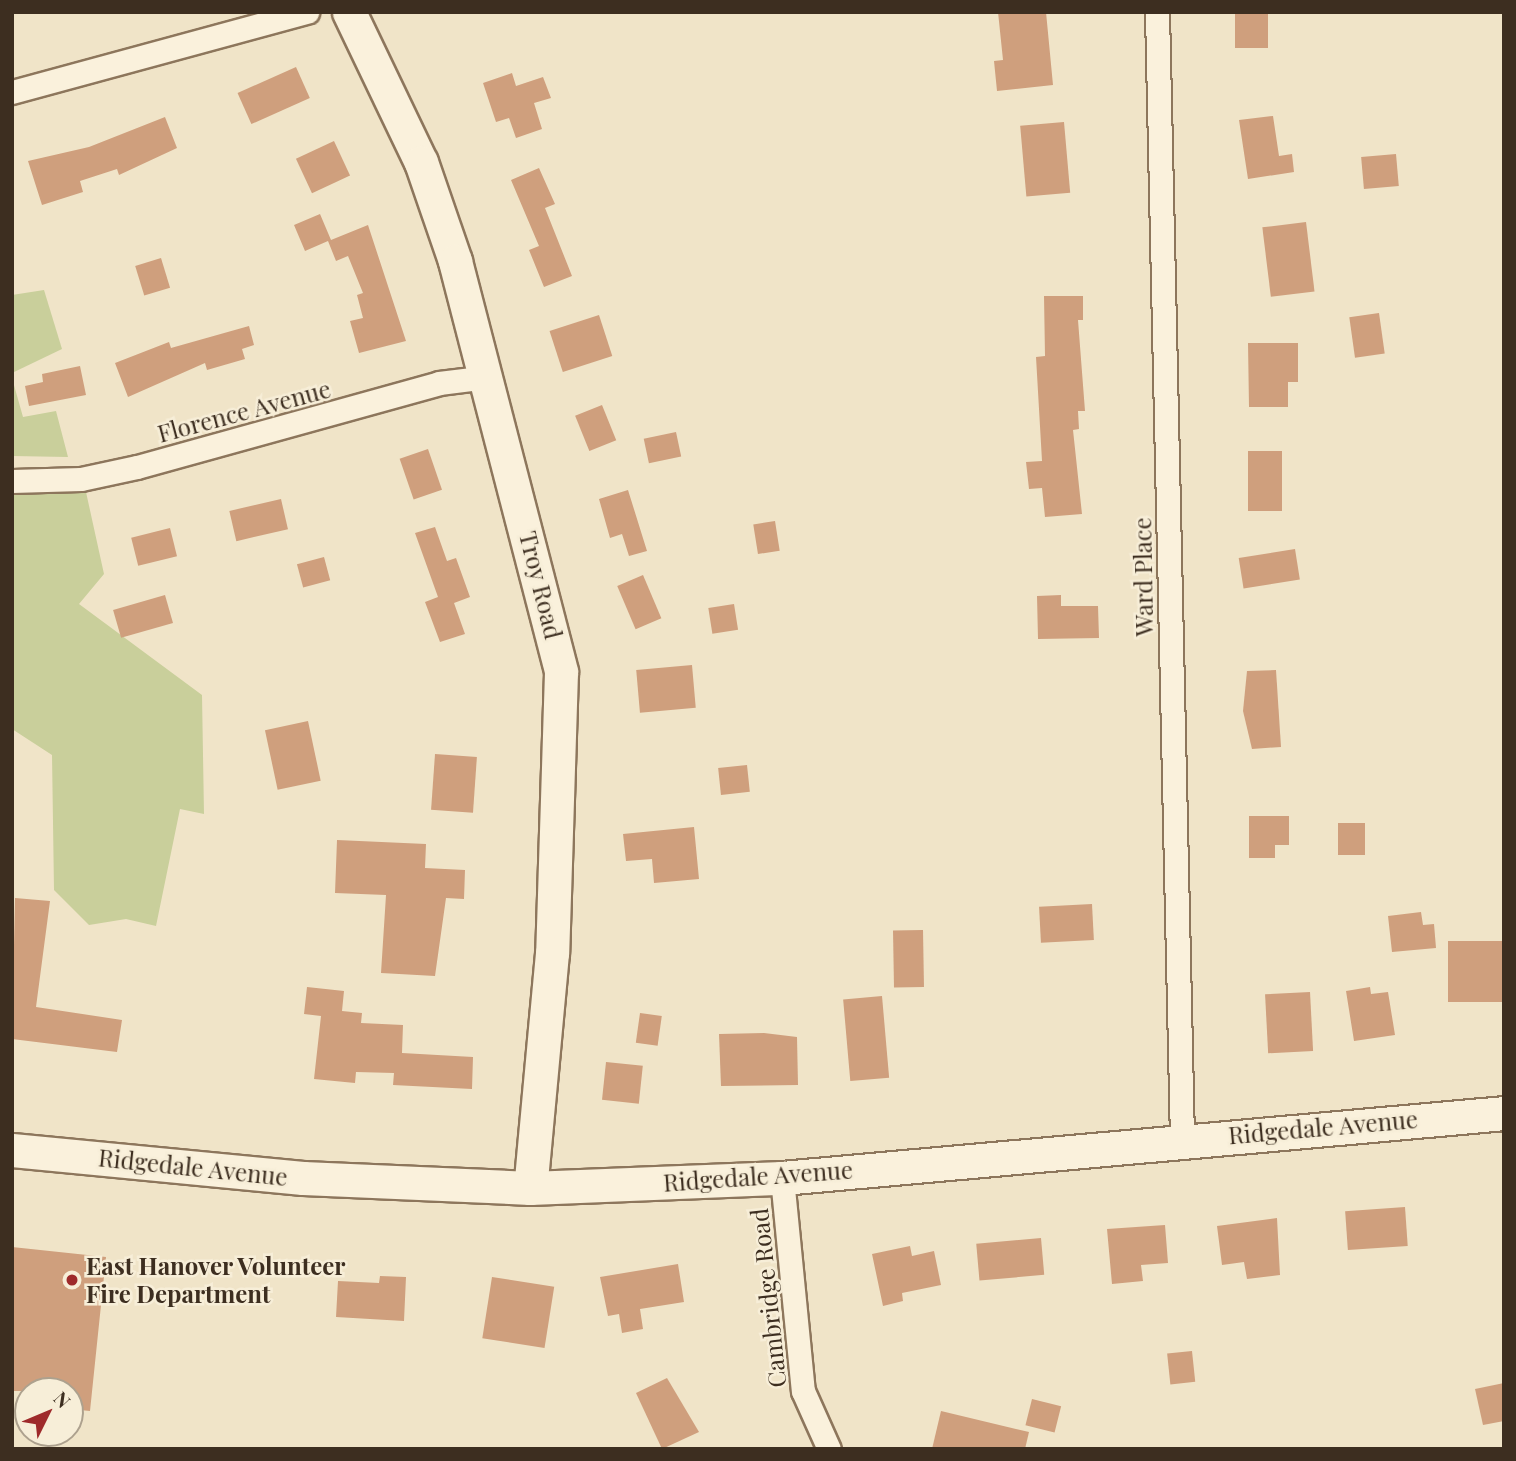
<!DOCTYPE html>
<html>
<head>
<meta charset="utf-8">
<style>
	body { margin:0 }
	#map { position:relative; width:1516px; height:1461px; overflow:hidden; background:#f0e4c8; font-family:"Playfair Display",serif }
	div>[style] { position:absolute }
	.green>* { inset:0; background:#c9cf9b }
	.building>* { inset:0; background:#cf9f7d; transform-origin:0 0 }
	.roads { filter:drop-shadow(2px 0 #8d765c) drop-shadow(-2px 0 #8d765c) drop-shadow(0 2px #8d765c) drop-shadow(0 -2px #8d765c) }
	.street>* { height:23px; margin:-11.5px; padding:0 11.5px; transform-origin:11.5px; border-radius:11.5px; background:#faf1dc }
	.secondary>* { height:33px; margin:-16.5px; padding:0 16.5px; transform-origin:16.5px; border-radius:16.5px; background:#faf1dc }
	.dots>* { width:19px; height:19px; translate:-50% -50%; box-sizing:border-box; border:4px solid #f7eed8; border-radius:50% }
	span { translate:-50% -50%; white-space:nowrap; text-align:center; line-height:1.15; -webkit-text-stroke:5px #f7eed8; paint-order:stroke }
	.street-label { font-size:24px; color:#3d2e20 }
	.poi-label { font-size:24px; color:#3d2e20; font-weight:700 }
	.left { translate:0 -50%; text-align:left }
	.frame { position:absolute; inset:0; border:14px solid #3d2e20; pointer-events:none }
	.north { position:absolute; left:14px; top:1377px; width:70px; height:70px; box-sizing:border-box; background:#f7eed8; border:2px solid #ada18e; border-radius:50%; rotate:47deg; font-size:19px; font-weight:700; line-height:28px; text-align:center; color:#3d2e20 }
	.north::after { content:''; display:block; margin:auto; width:24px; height:32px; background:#9e2a2b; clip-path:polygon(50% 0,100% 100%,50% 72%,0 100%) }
</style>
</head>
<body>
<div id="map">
	<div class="green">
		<div style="clip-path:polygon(44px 290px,62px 349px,12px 373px,12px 295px)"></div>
		<div style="clip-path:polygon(12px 378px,23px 417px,56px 411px,68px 457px,12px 456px)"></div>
		<div style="clip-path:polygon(86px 492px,104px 574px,79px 604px,202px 695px,204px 814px,180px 809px,156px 926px,126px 919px,89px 925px,54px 890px,52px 755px,12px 729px,12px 493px)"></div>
	</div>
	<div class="building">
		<div style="clip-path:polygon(998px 12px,1046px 12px,1053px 85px,997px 91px,994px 61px,1003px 60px)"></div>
		<div style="left:1235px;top:12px;width:33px;height:36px"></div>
		<div style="left:296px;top:67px;width:34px;height:64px;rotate:66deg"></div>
		<div style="clip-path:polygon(512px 73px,516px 86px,543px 77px,551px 98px,534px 103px,542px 129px,516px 138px,509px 118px,496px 122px,483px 83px)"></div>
		<div style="clip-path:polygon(1273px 116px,1279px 156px,1292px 154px,1294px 172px,1248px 179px,1239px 120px)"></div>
		<div style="clip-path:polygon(165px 117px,177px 148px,119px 175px,117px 169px,80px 181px,83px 192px,42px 205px,28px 161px,89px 147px)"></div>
		<div style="left:1064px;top:122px;width:71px;height:44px;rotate:85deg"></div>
		<div style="left:334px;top:141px;width:38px;height:42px;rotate:65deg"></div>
		<div style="left:1396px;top:154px;width:32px;height:35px;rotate:85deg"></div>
		<div style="clip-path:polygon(539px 168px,555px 204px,545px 208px,572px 276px,544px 287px,529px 250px,539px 246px,511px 180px)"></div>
		<div style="clip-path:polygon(320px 214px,331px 240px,368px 225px,406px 341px,359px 353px,350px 321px,363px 318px,357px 295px,363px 293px,348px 256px,336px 261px,328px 241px,305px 251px,294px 225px)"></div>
		<div style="left:1306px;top:222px;width:70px;height:44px;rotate:83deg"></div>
		<div style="left:161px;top:258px;width:31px;height:27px;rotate:73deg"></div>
		<div style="clip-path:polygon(1044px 296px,1083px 296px,1083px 320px,1078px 320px,1085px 411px,1078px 411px,1079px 429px,1073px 430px,1082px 514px,1045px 517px,1042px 488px,1029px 489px,1026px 462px,1042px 461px,1036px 357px,1045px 356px)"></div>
		<div style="left:1379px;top:313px;width:41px;height:30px;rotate:82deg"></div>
		<div style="left:599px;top:315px;width:43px;height:52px;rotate:72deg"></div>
		<div style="clip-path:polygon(249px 326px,254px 345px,242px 349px,245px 359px,207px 370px,205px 363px,128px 397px,115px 363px,169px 342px,171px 348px)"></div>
		<div style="clip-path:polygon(1248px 343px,1298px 343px,1298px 382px,1288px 382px,1288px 407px,1249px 407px)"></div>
		<div style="clip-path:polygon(80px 366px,86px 395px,29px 406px,25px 386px,43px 382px,42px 374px)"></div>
		<div style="left:602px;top:405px;width:38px;height:29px;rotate:68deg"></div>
		<div style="left:676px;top:432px;width:25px;height:33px;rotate:78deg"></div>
		<div style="left:428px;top:449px;width:43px;height:30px;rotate:71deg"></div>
		<div style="left:1248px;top:451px;width:34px;height:60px"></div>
		<div style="clip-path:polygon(628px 490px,647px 551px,629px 556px,622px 534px,610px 538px,599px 499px)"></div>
		<div style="left:281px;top:499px;width:31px;height:53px;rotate:77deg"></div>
		<div style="left:775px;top:521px;width:30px;height:22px;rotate:81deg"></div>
		<div style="clip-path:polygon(435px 527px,447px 561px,456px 558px,470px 597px,454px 603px,465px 634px,440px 642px,425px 602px,438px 597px,415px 533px)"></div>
		<div style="left:170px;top:528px;width:29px;height:40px;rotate:76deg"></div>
		<div style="left:1295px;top:549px;width:31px;height:57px;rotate:81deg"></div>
		<div style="left:324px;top:557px;width:24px;height:28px;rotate:75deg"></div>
		<div style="left:643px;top:575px;width:47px;height:28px;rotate:67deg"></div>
		<div style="left:165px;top:595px;width:29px;height:54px;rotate:74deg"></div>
		<div style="clip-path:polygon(1061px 595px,1061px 606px,1098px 606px,1099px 638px,1038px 639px,1037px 596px)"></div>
		<div style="left:734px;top:604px;width:26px;height:26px;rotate:81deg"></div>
		<div style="left:692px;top:665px;width:43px;height:56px;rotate:85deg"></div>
		<div style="clip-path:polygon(1276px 670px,1281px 747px,1252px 749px,1243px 711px,1247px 671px)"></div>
		<div style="left:308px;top:721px;width:61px;height:44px;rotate:78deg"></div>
		<div style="left:435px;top:754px;width:42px;height:56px;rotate:4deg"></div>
		<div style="left:747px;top:765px;width:27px;height:29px;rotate:84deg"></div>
		<div style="clip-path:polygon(1249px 816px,1289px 816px,1289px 845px,1275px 845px,1275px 858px,1249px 858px)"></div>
		<div style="left:1338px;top:823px;width:27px;height:32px"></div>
		<div style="clip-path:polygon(694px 827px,699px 879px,654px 883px,652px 859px,626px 861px,623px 834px)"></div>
		<div style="clip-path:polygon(337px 840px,426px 844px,425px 868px,465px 870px,464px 899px,446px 898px,435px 976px,381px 973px,386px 895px,335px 893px)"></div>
		<div style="clip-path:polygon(15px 898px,50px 901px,36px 1007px,122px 1020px,117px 1052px,12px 1039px)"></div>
		<div style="left:1092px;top:904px;width:36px;height:53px;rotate:87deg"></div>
		<div style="clip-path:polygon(1421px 912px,1423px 925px,1434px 924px,1436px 948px,1392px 952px,1388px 916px)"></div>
		<div style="left:923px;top:930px;width:57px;height:30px;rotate:89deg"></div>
		<div style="left:1448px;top:941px;width:56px;height:61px"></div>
		<div style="clip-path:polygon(307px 987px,344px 991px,342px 1011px,362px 1013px,361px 1023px,403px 1025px,402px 1053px,473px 1057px,472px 1089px,393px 1085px,394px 1073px,356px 1072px,355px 1083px,314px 1079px,321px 1016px,304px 1014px)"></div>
		<div style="clip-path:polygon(1370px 987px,1371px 994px,1388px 992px,1395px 1035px,1354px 1041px,1346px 991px)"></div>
		<div style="left:1310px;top:992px;width:59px;height:45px;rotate:87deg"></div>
		<div style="left:882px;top:996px;width:82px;height:39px;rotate:85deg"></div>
		<div style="left:640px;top:1013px;width:22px;height:30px;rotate:8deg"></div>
		<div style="clip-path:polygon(764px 1033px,797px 1037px,798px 1085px,721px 1086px,719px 1034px)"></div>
		<div style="left:606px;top:1062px;width:37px;height:38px;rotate:6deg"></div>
		<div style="left:1405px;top:1207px;width:39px;height:60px;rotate:86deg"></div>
		<div style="clip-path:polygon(1277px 1218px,1280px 1275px,1247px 1279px,1244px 1262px,1222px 1265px,1217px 1226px)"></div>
		<div style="clip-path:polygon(1165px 1225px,1168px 1263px,1141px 1265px,1143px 1281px,1112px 1284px,1107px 1229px)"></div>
		<div style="left:1041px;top:1238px;width:37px;height:65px;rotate:85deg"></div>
		<div style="clip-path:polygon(910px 1246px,912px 1256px,934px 1251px,941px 1285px,902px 1293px,903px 1301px,883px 1306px,872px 1254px)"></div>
		<div style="clip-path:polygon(12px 1247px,106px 1257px,90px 1411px,70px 1409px,70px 1391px,12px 1391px)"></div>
		<div style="clip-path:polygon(678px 1264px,684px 1302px,640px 1309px,643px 1329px,622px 1333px,619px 1314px,608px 1316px,600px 1277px)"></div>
		<div style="clip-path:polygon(380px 1276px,406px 1277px,404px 1321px,336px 1317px,338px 1281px,379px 1283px)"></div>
		<div style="left:492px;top:1277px;width:63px;height:62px;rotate:9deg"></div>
		<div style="left:1192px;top:1351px;width:31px;height:25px;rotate:84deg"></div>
		<div style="clip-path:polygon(667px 1378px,699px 1432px,662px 1449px,636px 1393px)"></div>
		<div style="clip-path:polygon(1504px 1383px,1504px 1421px,1483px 1425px,1475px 1389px)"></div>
		<div style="left:1032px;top:1399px;width:30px;height:27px;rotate:14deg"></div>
		<div style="clip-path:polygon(941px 1411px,1029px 1432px,1025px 1449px,932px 1449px)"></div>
	</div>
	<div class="roads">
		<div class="street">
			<div style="left:1157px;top:12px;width:1128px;rotate:88.73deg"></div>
			<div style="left:12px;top:92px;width:306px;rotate:-15.2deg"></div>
			<div style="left:12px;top:481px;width:69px;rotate:-1.7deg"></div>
			<div style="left:81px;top:479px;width:57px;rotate:-12.1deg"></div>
			<div style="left:137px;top:467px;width:313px;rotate:-15.5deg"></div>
			<div style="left:439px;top:383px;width:48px;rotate:-7.1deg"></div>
			<div style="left:782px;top:1178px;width:214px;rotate:84.4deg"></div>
			<div style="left:803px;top:1391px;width:64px;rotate:65.9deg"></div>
		</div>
		<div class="secondary">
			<div style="left:349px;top:12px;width:166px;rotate:64.4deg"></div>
			<div style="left:421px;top:162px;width:105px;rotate:71deg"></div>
			<div style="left:455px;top:261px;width:424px;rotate:75.5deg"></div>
			<div style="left:561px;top:672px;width:281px;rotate:91.8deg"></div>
			<div style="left:552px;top:953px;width:236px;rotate:95.3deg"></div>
			<div style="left:12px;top:1150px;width:292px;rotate:5.5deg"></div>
			<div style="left:303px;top:1178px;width:227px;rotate:2.5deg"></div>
			<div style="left:530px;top:1188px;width:252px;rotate:-2.3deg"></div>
			<div style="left:782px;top:1178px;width:725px;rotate:-5.14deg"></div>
		</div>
	</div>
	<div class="dots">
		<div style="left:72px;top:1280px;background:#9e2a2b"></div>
	</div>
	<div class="street-label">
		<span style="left:244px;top:411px;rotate:-15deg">Florence Avenue</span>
		<span style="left:1143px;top:577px;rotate:-91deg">Ward Place</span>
		<span style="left:541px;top:585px;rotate:76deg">Troy Road</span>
		<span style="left:1323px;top:1127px;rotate:-5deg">Ridgedale Avenue</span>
		<span style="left:193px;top:1167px;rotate:6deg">Ridgedale Avenue</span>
		<span style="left:758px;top:1176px;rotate:-4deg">Ridgedale Avenue</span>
		<span style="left:768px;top:1298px;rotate:-96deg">Cambridge Road</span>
	</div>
	<div class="poi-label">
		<span class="left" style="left:86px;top:1280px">East Hanover Volunteer<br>Fire Department</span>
	</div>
	<div class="frame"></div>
	<div class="north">N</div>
</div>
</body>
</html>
